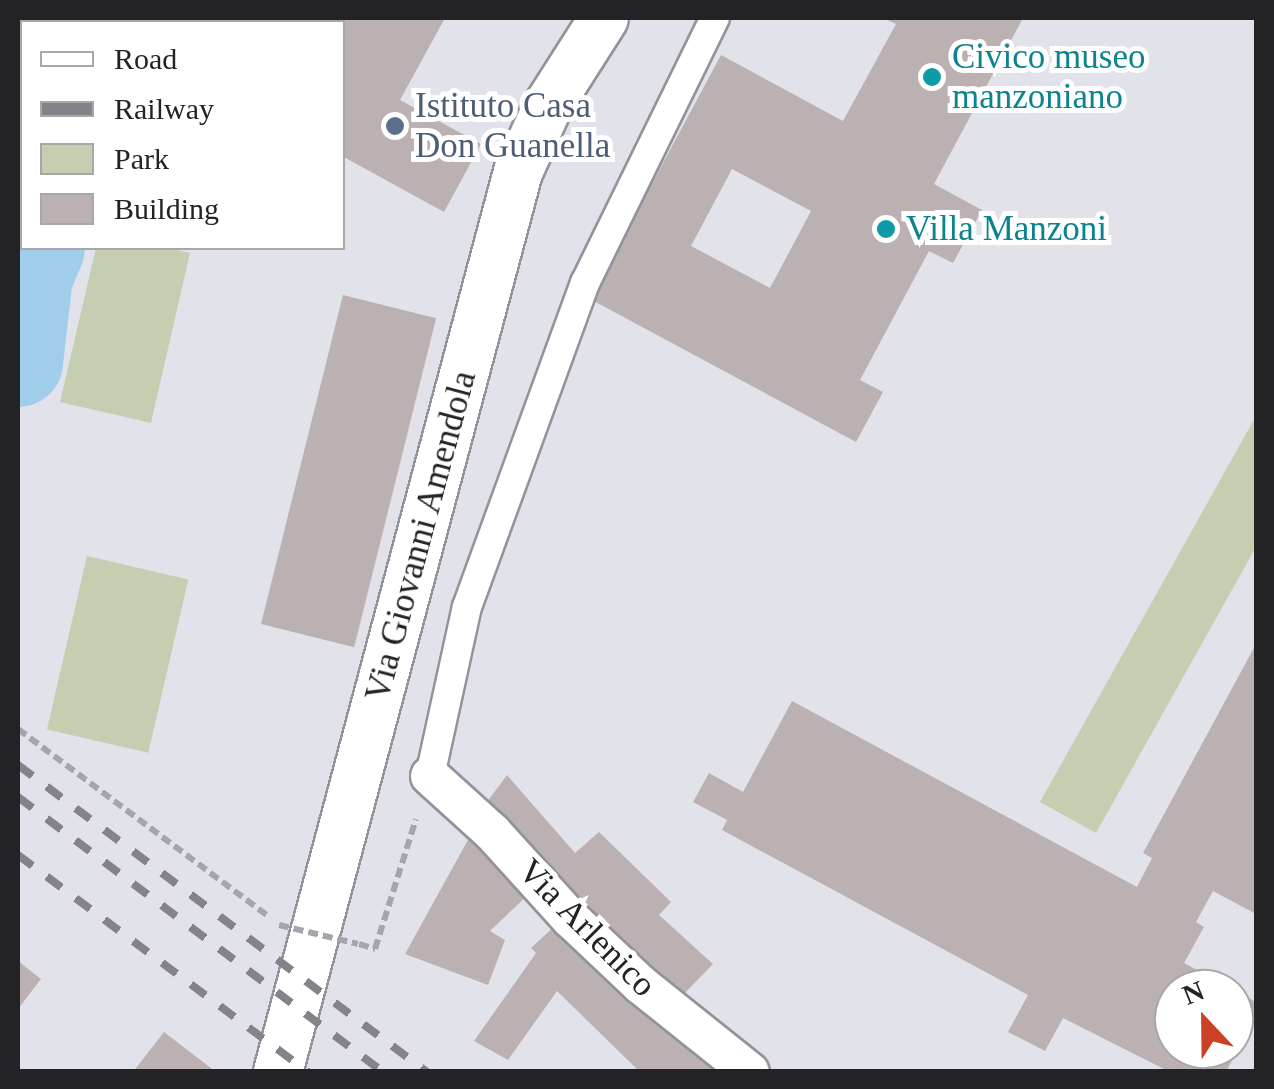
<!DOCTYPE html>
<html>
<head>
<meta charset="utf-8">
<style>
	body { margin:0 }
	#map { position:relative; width:1274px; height:1089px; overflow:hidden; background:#e2e2eb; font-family:Georgia,serif }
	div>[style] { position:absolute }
	.green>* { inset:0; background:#c5ceb1; transform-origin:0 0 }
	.river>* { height:90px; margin:-45px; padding:0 45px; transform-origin:45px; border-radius:45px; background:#9fcdea }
	.building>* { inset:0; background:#bbb1b3; transform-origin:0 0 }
	.path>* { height:6px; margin-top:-3px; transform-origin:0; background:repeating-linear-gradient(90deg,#a5a5ac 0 10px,transparent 0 15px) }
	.roads { filter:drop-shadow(2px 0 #93939b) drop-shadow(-2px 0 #93939b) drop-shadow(0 2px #93939b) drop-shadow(0 -2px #93939b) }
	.pedestrian>* { height:28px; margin:-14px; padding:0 14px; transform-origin:14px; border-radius:14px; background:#fff }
	.minor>* { height:38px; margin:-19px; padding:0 19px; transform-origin:19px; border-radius:19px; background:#fff }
	.tertiary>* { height:48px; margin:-24px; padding:0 24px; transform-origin:24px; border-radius:24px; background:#fff }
	.rail>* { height:8px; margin-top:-4px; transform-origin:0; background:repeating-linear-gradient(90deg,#838389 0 18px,transparent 0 36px) }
	.path-bridge>* { height:6px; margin-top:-3px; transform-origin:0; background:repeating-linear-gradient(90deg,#a5a5ac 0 10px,transparent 0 15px) }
	.dots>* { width:28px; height:28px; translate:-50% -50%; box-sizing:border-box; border:5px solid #fff; border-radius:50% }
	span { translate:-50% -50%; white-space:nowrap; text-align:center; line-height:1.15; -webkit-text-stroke:10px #fff; paint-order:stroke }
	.culture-label { font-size:35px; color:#0d838f }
	.left { translate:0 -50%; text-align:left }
	.service-label { font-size:35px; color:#4e5e75 }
	.street-label { font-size:35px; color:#232326 }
	.frame { position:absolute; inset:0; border:20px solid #232326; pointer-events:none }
	.legend { position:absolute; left:20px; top:20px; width:325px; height:230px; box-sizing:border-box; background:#fff; border:2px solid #a7a7a8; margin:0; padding:12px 18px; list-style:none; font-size:30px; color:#232326 }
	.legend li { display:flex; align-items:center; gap:20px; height:50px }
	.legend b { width:50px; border:2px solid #a7a7a8 }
	.north { position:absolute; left:1154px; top:969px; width:100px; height:100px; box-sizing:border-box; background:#fff; border:2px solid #a7a7a8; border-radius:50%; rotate:338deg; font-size:28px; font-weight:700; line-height:40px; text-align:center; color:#232326 }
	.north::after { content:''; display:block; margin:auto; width:35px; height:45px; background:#cc4126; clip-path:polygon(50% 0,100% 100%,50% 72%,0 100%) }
</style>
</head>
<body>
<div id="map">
	<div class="green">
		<div style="clip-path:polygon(96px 248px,168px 248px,190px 253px,151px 423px,60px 402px)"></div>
		<div style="clip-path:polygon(1256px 416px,1256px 547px,1096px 833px,1040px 802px)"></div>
		<div style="left:87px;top:556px;width:104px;height:178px;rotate:13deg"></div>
	</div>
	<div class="river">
		<div style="left:171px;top:22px;width:6px;rotate:-39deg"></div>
		<div style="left:18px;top:362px;width:87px;rotate:-83.4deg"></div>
		<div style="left:28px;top:276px;width:30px;rotate:-67deg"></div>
	</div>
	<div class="building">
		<div style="clip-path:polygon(18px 18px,108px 18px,104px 22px,22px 22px,22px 131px,18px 137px)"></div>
		<div style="clip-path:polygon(210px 18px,255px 18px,252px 22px,205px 22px)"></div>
		<div style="clip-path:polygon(323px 18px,445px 18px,400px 100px,481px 144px,444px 212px,342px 156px,342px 22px,321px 22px)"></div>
		<div style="clip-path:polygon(evenodd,883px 18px,1023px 18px,934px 184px,982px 210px,953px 263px,929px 251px,860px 380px,883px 392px,856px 442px,590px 299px,721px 55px,843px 121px,896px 24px,883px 18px,732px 169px,811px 211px,770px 288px,691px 246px,732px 169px)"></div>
		<div style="left:343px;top:295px;width:96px;height:339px;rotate:14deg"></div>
		<div style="clip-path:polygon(1256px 644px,1256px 914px,1213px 891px,1196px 922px,1204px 927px,1184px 963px,1233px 989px,1174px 989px,1174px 1049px,1234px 1049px,1234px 990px,1256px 1002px,1256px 1015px,1226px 1072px,1170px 1072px,1063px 1018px,1045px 1051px,1008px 1032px,1028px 995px,722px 830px,727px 820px,693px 802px,709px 773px,743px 792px,792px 701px,1137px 887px,1152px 858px,1143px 853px)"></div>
		<div style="clip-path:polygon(507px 775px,575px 853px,599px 832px,671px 902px,659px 915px,713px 964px,679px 999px,540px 868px,484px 806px)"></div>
		<div style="clip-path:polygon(474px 829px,532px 891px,490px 931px,505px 940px,488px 985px,405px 954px)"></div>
		<div style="clip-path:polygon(559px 922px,728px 1072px,640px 1072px,557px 991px,508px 1060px,474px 1041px,536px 953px,531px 948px)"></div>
		<div style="clip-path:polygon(18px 961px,41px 979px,18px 1009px)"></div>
		<div style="clip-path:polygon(164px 1032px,216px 1072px,133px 1072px)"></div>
	</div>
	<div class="path">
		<div style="left:132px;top:22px;width:6px;rotate:-45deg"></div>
		<div style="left:18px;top:231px;width:15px;rotate:-74deg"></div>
		<div style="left:18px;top:729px;width:314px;rotate:36.8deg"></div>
		<div style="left:359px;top:944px;width:17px;rotate:17deg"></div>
		<div style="left:375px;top:949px;width:136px;rotate:-72.5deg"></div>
	</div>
	<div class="roads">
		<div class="pedestrian">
			<div style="left:430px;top:776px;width:173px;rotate:-77.7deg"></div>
			<div style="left:467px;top:607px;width:345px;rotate:-70deg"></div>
			<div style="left:585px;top:283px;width:295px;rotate:-63.9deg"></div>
		</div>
		<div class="minor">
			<div style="left:430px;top:776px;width:84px;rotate:42.1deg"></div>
			<div style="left:492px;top:832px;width:118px;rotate:47.8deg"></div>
			<div style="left:571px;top:919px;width:96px;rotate:43.3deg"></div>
			<div style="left:641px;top:985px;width:139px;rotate:38.6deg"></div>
		</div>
		<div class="tertiary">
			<div style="left:278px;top:1072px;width:931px;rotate:-75.07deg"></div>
			<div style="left:518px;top:172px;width:72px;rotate:-65.6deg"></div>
			<div style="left:548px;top:106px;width:104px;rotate:-57.5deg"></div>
		</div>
	</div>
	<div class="rail">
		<div style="left:18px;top:765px;width:511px;rotate:36.89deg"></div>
		<div style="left:18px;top:797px;width:457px;rotate:37deg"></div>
		<div style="left:18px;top:855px;width:362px;rotate:36.8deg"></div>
	</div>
	<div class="path-bridge">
		<div style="left:279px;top:925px;width:81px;rotate:13.5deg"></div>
	</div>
	<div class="dots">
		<div style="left:932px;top:77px;background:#0f9aa8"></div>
		<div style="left:395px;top:126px;background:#5c6f8a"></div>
		<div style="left:886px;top:229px;background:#0f9aa8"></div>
	</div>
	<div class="culture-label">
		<span class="left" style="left:952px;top:77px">Civico museo<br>manzoniano</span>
		<span class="left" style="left:906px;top:229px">Villa Manzoni</span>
	</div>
	<div class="service-label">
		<span class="left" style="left:415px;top:126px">Istituto Casa<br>Don Guanella</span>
	</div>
	<div class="street-label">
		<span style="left:421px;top:536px;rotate:-75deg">Via Giovanni Amendola</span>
		<span style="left:587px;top:928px;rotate:45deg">Via Arlenico</span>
	</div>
	<div class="frame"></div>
	<ul class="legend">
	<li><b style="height:12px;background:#fff"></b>Road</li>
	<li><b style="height:12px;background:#838389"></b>Railway</li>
	<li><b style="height:28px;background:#c5ceb1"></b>Park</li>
	<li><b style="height:28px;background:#bbb1b3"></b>Building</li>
	</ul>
	<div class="north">N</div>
</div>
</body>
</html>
